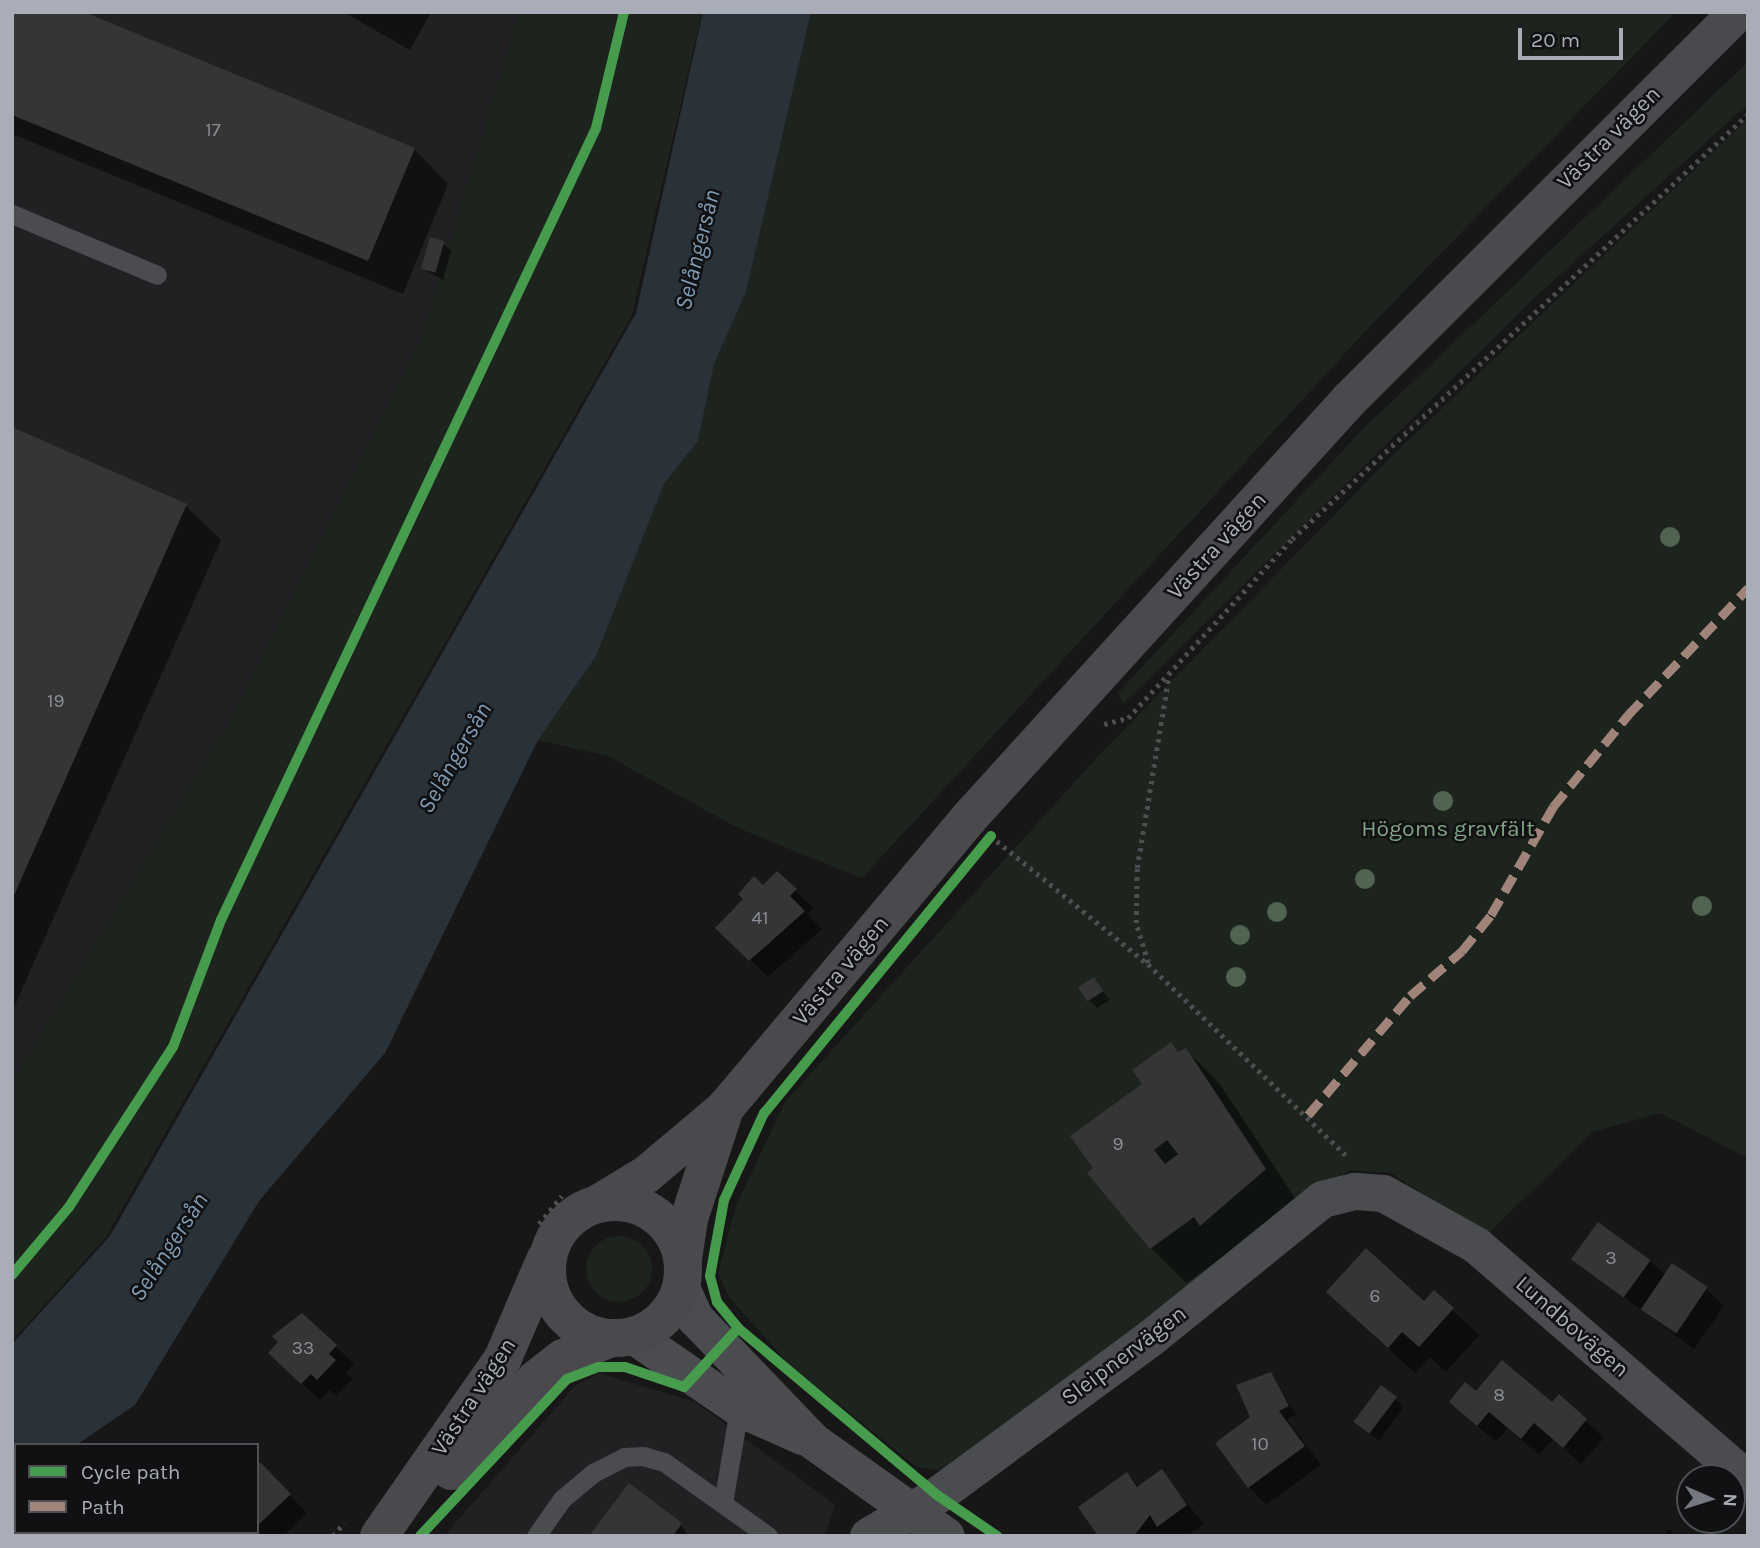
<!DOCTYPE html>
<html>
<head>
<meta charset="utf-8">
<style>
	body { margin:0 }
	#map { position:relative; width:1760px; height:1548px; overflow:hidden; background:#171717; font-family:Karla,sans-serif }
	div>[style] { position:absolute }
	.built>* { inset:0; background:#212123 }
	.green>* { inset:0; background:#1d241e }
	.round { border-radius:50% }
	.water>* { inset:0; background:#2a3239 }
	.shadow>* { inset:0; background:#0007 }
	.building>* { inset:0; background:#353536; transform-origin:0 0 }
	.path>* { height:4.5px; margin-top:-2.25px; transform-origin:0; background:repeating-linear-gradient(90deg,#4d4e52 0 3.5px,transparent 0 8.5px) }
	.lane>* { height:19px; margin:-9.5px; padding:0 9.5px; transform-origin:9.5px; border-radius:9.5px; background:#4b4c50 }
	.street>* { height:37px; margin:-18.5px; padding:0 18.5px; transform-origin:18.5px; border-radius:18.5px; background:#4b4c50 }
	.secondary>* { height:38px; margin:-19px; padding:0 19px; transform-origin:19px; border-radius:19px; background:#4a4a4e }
	.secondary>.ring { margin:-19px; padding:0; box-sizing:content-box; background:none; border:38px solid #4a4a4e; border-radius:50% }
	.quiet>* { height:9px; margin-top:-4.5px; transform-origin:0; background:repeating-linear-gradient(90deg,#a18479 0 18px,transparent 0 27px) }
	.cycleway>* { height:10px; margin:-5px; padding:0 5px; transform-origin:5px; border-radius:5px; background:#469c4c }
	.trees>* { width:20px; height:20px; margin:-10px; border-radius:50%; background:#506451 }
	span { translate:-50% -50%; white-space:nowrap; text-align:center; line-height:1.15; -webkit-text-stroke:5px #111113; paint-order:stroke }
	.number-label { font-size:19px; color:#8b8f98 }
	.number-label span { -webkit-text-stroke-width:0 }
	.street-label { font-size:23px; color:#a8adb8 }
	.park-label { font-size:23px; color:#7fa381 }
	.water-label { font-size:24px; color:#7f9bb3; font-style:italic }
	.frame { position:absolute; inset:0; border:14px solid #a8adb8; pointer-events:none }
	.legend { position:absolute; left:14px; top:1443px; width:245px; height:91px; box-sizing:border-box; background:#111113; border:2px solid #4d4f55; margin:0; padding:9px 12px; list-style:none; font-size:21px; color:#a8adb8 }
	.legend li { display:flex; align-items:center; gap:14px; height:35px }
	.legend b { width:35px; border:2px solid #4d4f55 }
	.north { position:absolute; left:1676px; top:1464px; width:70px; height:70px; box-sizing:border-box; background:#111113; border:2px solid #4d4f55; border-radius:50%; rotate:93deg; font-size:19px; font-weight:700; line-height:28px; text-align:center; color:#a8adb8 }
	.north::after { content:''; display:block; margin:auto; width:24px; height:32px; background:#757880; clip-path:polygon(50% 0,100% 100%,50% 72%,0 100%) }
	.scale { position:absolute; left:1518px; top:28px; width:105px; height:32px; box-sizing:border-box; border:4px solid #a8adb8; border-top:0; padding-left:9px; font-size:21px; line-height:24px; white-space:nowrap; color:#a8adb8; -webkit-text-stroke:5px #111113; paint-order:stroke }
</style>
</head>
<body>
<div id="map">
	<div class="built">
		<div style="clip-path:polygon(12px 12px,519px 12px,421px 337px,228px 723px,12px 1082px)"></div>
		<div style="clip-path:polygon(599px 1373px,695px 1402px,835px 1505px,825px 1536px,444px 1536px,575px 1386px)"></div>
	</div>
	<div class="green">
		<div style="clip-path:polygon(519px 12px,702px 12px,632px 315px,106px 1237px,12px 1341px,12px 1082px,228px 723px,421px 337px)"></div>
		<div style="clip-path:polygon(811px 12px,1676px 12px,1375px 321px,862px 878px,738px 828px,608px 756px,538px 740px,596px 656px,664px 484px,698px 441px,714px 364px,746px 292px)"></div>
		<div style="clip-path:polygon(1748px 62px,1748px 104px,1530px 302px,1123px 704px,1118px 693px,1362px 430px)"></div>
		<div style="clip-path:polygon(1748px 119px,1748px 1158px,1660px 1113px,1592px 1132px,1486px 1236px,1391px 1173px,1350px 1170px,951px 1472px,917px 1467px,790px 1365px,729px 1297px,718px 1273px,736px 1206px,785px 1102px,1102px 752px,1397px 451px)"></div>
		<div class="round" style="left:586px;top:1236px;width:66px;height:66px"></div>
	</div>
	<div class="water">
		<div style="clip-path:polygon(703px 12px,811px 12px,746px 292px,714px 364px,698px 441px,664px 484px,596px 656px,538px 740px,385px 1053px,259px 1201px,135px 1405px,76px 1445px,16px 1445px,16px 1532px,30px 1532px,12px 1536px,12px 1344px,110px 1236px,636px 313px)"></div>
	</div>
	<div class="shadow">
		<div style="clip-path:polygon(12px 12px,414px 149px,448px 184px,403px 294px,12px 134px)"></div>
		<div style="clip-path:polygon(343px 12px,431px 12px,410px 50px)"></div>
		<div style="clip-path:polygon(443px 243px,451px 251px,443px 280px,423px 269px)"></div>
		<div style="clip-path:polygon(12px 428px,186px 506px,221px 540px,12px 1012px)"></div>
		<div style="clip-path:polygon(777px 873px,813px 908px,807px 914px,822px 929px,768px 977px,718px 928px)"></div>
		<div style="clip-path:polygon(1093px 979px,1110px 1000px,1097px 1008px,1089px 1000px)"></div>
		<div style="clip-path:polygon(1170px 1044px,1180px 1053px,1186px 1050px,1220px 1084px,1299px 1204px,1186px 1283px,1151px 1248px,1095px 1169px)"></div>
		<div style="clip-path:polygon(1573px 1259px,1650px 1261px,1666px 1276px,1706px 1288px,1724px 1306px,1694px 1349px)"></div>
		<div style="clip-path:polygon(1434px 1293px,1479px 1335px,1446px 1372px,1430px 1357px,1415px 1373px,1355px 1318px,1424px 1304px)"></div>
		<div style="clip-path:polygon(302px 1315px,354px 1364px,346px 1373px,352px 1379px,336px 1396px,329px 1390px,320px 1400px,288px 1371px)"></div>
		<div style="clip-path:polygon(1271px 1374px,1296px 1415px,1287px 1419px,1321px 1465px,1266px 1505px,1249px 1487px,1253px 1417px)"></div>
		<div style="clip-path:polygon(1382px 1388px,1404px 1407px,1379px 1441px,1365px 1430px)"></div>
		<div style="clip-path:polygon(1476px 1393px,1552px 1405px,1559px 1397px,1604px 1438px,1581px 1464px,1553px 1439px,1539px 1455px,1508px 1428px,1496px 1442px,1469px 1419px)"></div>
		<div style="clip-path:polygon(260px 1465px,307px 1513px,283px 1536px,253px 1532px)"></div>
		<div style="clip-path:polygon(1161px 1472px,1204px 1524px,1186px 1536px,1100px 1536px,1127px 1474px,1140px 1487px)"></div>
		<div style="clip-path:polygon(629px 1485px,681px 1525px,688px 1536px,591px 1536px)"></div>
		<div style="clip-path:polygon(1669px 1529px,1676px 1536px,1663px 1536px)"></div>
		<div style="clip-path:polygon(220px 1532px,242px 1532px,245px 1536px,224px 1536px)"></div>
	</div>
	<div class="building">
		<div style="clip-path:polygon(12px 12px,84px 12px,415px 148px,368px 261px,12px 115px)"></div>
		<div style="left:430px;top:237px;width:15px;height:33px;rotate:16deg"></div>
		<div style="clip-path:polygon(12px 427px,187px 504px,12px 900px)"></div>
		<div style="clip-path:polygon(777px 871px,797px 889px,790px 896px,805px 911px,749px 961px,715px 928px,743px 899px,738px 894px,754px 876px,763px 885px)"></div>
		<div style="left:1094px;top:977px;width:17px;height:19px;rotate:57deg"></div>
		<div style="clip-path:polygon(evenodd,1171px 1042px,1178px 1052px,1186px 1048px,1266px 1169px,1200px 1226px,1194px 1217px,1150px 1249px,1087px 1173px,1093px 1168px,1070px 1136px,1142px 1084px,1132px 1070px,1171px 1042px,1167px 1140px,1178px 1154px,1165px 1164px,1154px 1150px,1167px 1140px)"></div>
		<div style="left:1598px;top:1222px;width:65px;height:46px;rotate:36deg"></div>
		<div style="clip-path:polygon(1366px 1248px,1424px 1301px,1434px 1290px,1454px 1308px,1419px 1347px,1402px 1332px,1388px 1348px,1326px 1292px)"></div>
		<div style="left:1672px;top:1263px;width:43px;height:56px;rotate:34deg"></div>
		<div style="clip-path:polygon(302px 1313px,337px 1345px,329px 1354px,336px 1360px,317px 1380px,311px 1374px,301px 1384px,268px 1353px,278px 1342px,272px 1336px)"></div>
		<div style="clip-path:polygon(1502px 1360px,1552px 1402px,1559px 1394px,1587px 1419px,1563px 1448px,1534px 1423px,1521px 1439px,1489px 1412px,1477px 1426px,1449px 1402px,1465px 1382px,1476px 1391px)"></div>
		<div style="clip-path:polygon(1271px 1372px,1289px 1406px,1279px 1411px,1305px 1446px,1248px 1488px,1215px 1443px,1250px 1417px,1236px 1385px)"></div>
		<div style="left:1381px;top:1385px;width:20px;height:46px;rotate:37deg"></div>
		<div style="clip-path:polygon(260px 1462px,291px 1494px,257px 1526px,257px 1465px)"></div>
		<div style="clip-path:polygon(1162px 1469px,1187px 1505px,1157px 1527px,1150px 1515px,1134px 1536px,1098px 1536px,1078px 1507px,1127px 1472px,1137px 1487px)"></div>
		<div style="clip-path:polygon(629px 1483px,682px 1523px,673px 1536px,589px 1536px)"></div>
	</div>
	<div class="path">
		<div style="left:1104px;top:724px;width:25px;rotate:-14deg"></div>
		<div style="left:1128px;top:718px;width:243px;rotate:-47.5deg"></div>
		<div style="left:1292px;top:539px;width:623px;rotate:-42.98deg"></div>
		<div style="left:997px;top:841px;width:195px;rotate:39.2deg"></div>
		<div style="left:1148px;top:964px;width:275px;rotate:44deg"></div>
		<div style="left:1148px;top:963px;width:42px;rotate:-106.7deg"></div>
		<div style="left:1136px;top:923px;width:55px;rotate:-89deg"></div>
		<div style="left:1137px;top:868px;width:196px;rotate:-80.6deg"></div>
		<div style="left:539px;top:1224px;width:36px;rotate:-51deg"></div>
		<div style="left:333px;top:1536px;width:17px;rotate:-50deg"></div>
	</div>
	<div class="lane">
		<div style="left:12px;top:214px;width:157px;rotate:22.8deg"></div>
		<div style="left:723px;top:1503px;width:96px;rotate:-80.4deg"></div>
		<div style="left:536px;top:1536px;width:45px;rotate:-54.9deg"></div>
		<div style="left:562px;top:1499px;width:40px;rotate:-40deg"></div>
		<div style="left:593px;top:1473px;width:35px;rotate:-27deg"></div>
		<div style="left:624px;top:1457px;width:19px;rotate:-3deg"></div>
		<div style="left:643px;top:1456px;width:22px;rotate:16deg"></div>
		<div style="left:664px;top:1462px;width:128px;rotate:35.4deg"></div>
	</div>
	<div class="street">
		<div style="left:681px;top:1287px;width:34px;rotate:66deg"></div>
		<div style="left:695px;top:1318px;width:170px;rotate:46.2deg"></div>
		<div style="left:813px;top:1441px;width:163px;rotate:35.5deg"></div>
		<div style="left:634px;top:1336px;width:127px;rotate:34.4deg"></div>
		<div style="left:739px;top:1408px;width:69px;rotate:24deg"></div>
		<div style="left:868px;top:1536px;width:80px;rotate:-30.7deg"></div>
		<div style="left:937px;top:1495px;width:265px;rotate:-36.4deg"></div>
		<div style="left:1150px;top:1338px;width:221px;rotate:-38.9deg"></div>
		<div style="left:1322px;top:1199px;width:34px;rotate:-14deg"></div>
		<div style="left:1355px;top:1191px;width:28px;rotate:4deg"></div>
		<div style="left:1383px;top:1193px;width:107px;rotate:29.2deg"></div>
		<div style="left:1476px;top:1245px;width:359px;rotate:40.8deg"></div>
	</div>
	<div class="secondary">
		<div class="ring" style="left:547px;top:1202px;width:98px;height:98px"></div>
		<div style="left:599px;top:1203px;width:56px;rotate:-31.1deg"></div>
		<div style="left:647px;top:1174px;width:102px;rotate:-40.2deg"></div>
		<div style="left:725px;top:1108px;width:379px;rotate:-49.9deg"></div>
		<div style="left:969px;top:818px;width:566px;rotate:-47.72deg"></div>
		<div style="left:1350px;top:399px;width:548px;rotate:-44.93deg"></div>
		<div style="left:683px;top:1259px;width:40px;rotate:-81.5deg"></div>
		<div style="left:689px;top:1219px;width:117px;rotate:-72deg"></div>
		<div style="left:451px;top:1471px;width:125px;rotate:-47.3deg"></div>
		<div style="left:536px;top:1379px;width:34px;rotate:-38deg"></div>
		<div style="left:563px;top:1358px;width:52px;rotate:-22.6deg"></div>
		<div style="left:379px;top:1536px;width:217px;rotate:-55.1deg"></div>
		<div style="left:503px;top:1358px;width:107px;rotate:-66.8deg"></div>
	</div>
	<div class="quiet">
		<div style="left:1308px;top:1115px;width:157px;rotate:-49.4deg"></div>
		<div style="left:1410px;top:996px;width:69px;rotate:-40.9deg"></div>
		<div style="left:1462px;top:951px;width:46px;rotate:-51.1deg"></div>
		<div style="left:1491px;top:915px;width:125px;rotate:-60.1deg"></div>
		<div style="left:1553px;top:807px;width:119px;rotate:-50.8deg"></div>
		<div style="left:1628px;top:715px;width:175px;rotate:-46.6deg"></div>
	</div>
	<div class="cycleway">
		<div style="left:991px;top:836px;width:358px;rotate:129.3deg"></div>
		<div style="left:764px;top:1113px;width:96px;rotate:114.7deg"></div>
		<div style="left:724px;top:1200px;width:77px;rotate:100.4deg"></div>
		<div style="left:710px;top:1276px;width:27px;rotate:75deg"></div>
		<div style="left:717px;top:1302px;width:33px;rotate:51deg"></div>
		<div style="left:738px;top:1328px;width:260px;rotate:40deg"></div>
		<div style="left:937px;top:1495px;width:73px;rotate:34.3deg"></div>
		<div style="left:12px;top:1275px;width:89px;rotate:-50deg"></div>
		<div style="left:69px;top:1207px;width:191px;rotate:-57deg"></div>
		<div style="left:173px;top:1047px;width:136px;rotate:-69.3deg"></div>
		<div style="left:221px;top:920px;width:876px;rotate:-64.66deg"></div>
		<div style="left:596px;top:128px;width:119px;rotate:-76.4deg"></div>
		<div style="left:420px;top:1536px;width:215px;rotate:-46.9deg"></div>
		<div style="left:567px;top:1379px;width:33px;rotate:-21deg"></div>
		<div style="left:598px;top:1367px;width:27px"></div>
		<div style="left:625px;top:1367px;width:62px;rotate:18.7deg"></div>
		<div style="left:684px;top:1387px;width:80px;rotate:-47.5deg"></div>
	</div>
	<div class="trees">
		<div style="left:1670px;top:537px"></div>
		<div style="left:1443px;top:801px"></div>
		<div style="left:1365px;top:879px"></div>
		<div style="left:1702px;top:906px"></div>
		<div style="left:1277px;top:912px"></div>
		<div style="left:1240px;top:935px"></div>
		<div style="left:1236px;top:977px"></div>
	</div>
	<div class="number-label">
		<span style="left:213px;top:131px">17</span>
		<span style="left:56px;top:702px">19</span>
		<span style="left:760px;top:919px">41</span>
		<span style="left:1118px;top:1145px">9</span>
		<span style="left:1611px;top:1259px">3</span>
		<span style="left:1375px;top:1297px">6</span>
		<span style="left:303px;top:1349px">33</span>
		<span style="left:1499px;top:1396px">8</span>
		<span style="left:1260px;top:1445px">10</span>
	</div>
	<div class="street-label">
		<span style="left:1609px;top:138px;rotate:-45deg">Västra vägen</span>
		<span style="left:1217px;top:546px;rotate:-48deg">Västra vägen</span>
		<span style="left:841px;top:971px;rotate:-50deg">Västra vägen</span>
		<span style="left:1572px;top:1327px;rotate:41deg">Lundbovägen</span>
		<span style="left:1124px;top:1356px;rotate:-37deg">Sleipnervägen</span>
		<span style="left:474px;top:1397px;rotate:-57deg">Västra vägen</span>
	</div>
	<div class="park-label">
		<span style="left:1448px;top:829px">Högoms gravfält</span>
	</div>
	<div class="water-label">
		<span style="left:698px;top:250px;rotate:-76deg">Selångersån</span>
		<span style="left:455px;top:758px;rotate:-60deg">Selångersån</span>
		<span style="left:169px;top:1247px;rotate:-57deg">Selångersån</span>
	</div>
	<div class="frame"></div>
	<ul class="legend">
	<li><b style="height:9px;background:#469c4c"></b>Cycle path</li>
	<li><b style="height:9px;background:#a18479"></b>Path</li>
	</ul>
	<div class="north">N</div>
	<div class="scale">20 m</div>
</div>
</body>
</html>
